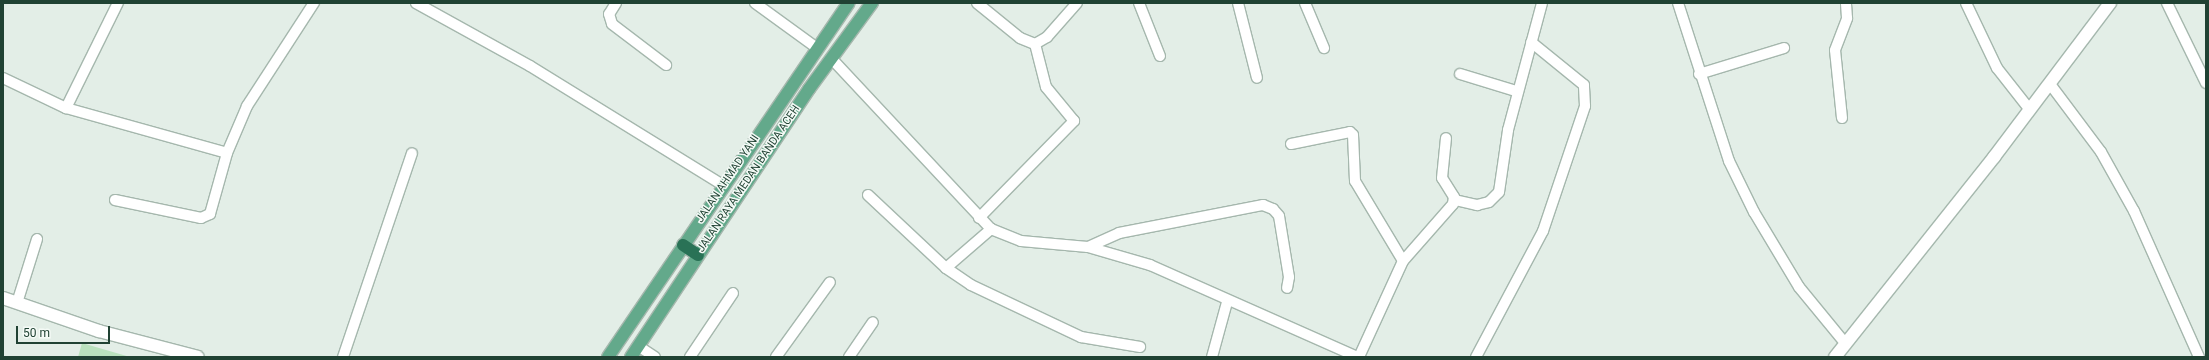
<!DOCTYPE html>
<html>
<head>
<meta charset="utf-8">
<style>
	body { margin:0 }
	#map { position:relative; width:2209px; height:360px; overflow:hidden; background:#e3eee7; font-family:Roboto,sans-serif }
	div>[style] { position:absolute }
	.green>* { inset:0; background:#bae2be }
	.roads { filter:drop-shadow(1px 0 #a5b7ad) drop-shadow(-1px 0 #a5b7ad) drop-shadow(0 1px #a5b7ad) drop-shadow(0 -1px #a5b7ad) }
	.street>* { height:10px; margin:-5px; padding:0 5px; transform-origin:5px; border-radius:5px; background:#fff }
	.secondary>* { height:12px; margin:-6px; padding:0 6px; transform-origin:6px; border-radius:6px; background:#fff }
	.primary>* { height:12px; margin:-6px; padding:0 6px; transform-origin:6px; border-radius:6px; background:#63a98b }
	.highway>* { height:12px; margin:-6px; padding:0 6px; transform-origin:6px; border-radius:6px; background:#297256 }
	span { translate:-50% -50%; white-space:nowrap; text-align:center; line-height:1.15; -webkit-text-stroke:3px #f4faf6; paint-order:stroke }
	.street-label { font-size:11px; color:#204233 }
	.frame { position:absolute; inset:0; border:4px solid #204233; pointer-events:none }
	.scale { position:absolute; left:16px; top:326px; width:94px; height:18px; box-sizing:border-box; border:2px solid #204233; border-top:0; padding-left:5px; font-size:12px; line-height:14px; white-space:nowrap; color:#204233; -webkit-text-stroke:3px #f4faf6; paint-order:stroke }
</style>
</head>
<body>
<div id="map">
	<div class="green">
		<div style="clip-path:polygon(82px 343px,130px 357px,78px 357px)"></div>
	</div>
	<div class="roads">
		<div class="street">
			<div style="left:416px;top:3px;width:130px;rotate:28.9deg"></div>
			<div style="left:530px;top:66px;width:227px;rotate:31.7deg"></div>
			<div style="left:616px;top:3px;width:13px;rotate:122deg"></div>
			<div style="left:609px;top:14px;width:10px;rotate:73deg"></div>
			<div style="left:612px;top:24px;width:68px;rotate:37.2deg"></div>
			<div style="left:755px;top:3px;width:77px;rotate:36deg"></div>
			<div style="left:977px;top:3px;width:55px;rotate:39.1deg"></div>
			<div style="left:1020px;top:38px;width:16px;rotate:22deg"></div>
			<div style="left:1035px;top:44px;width:14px;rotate:-30deg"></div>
			<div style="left:1047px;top:37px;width:45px;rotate:-48.6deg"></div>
			<div style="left:1139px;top:3px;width:57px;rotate:68.4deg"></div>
			<div style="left:1238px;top:3px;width:77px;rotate:75.8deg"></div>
			<div style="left:1305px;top:3px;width:49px;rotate:67.1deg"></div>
			<div style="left:1678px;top:3px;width:166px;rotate:72.1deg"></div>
			<div style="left:1729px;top:161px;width:57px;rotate:63.9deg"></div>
			<div style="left:1754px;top:212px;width:87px;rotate:59deg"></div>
			<div style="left:1799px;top:287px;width:72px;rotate:50.6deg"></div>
			<div style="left:1966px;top:3px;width:72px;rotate:64.5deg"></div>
			<div style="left:1997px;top:68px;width:53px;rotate:51.8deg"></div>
			<div style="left:2167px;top:3px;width:89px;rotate:64deg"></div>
			<div style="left:831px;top:58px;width:234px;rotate:46.9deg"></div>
			<div style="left:991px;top:229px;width:32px;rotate:22deg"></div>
			<div style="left:1021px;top:241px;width:67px;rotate:5.1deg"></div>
			<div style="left:1088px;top:247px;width:65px;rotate:16.2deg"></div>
			<div style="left:1150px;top:265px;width:227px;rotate:23.9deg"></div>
			<div style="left:1460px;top:74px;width:59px;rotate:16.9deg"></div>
			<div style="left:1699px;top:74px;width:89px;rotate:-17deg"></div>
			<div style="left:3px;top:78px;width:70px;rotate:25.5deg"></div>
			<div style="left:66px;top:108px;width:167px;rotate:15.6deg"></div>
			<div style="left:2050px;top:84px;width:85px;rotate:53.1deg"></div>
			<div style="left:2101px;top:152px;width:68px;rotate:60.8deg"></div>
			<div style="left:2134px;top:211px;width:160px;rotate:66deg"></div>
			<div style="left:66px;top:108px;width:117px;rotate:-63.7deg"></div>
			<div style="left:1842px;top:118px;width:68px;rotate:-95.9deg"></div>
			<div style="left:1835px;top:50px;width:34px;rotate:-69deg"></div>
			<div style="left:1847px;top:18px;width:15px;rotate:-94deg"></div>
			<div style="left:1291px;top:144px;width:60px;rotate:-11.5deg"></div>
			<div style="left:1350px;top:132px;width:4px;rotate:45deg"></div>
			<div style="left:1353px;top:135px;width:46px;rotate:87.5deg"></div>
			<div style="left:1355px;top:181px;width:93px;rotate:59deg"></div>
			<div style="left:868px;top:195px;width:107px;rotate:43.1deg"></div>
			<div style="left:946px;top:268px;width:60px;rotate:-40.9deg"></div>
			<div style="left:115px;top:200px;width:88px;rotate:11.8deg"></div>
			<div style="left:201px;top:218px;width:10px;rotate:-24deg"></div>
			<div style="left:210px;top:214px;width:63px;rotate:-74.4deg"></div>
			<div style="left:227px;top:153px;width:51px;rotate:-66.9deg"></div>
			<div style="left:247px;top:106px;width:123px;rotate:-57deg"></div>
			<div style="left:1455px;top:200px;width:23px;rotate:13deg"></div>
			<div style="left:1477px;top:205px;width:12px;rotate:-14deg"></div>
			<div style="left:1489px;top:202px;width:14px;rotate:-45deg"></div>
			<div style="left:1499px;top:192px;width:63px;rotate:-81.7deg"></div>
			<div style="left:1508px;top:130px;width:131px;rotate:-75deg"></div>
			<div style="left:979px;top:218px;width:136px;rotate:-45.6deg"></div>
			<div style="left:1074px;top:121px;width:44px;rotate:-129.5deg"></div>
			<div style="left:1046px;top:87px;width:44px;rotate:-104.3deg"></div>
			<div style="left:1088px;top:247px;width:34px;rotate:-24deg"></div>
			<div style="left:1119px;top:233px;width:147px;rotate:-11deg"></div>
			<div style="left:1263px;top:205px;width:11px;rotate:22deg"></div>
			<div style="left:1273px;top:209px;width:9px;rotate:49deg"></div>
			<div style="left:1279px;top:216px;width:62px;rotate:80.7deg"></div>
			<div style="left:1289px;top:277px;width:11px;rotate:100deg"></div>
			<div style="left:946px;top:268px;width:30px;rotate:34deg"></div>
			<div style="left:971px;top:285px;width:122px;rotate:25.3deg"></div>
			<div style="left:1081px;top:337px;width:60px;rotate:9.6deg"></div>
			<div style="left:17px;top:303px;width:67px;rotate:-72.6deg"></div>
			<div style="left:638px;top:346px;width:20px;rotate:33deg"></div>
			<div style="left:343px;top:357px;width:215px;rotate:-71.3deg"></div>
			<div style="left:690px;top:357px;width:77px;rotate:-56.1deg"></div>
			<div style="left:776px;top:357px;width:92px;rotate:-54.2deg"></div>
			<div style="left:849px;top:357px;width:42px;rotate:-55.6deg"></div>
			<div style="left:1212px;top:357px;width:57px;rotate:-74.7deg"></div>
			<div style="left:1359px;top:357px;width:106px;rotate:-65.4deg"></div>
			<div style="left:1403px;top:261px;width:76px;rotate:-48.7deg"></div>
			<div style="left:1453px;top:204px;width:7px;rotate:-82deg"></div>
			<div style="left:1454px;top:197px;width:22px;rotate:-122deg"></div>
			<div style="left:1442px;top:178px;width:40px;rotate:-84.3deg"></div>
			<div style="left:1476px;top:357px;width:143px;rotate:-62deg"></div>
			<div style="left:1543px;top:231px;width:132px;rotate:-71.4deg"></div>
			<div style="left:1585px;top:106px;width:21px;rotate:-93deg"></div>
			<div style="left:1584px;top:85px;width:68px;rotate:-140.9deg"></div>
		</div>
		<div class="secondary">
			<div style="left:3px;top:298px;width:102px;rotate:19deg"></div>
			<div style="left:99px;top:331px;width:102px;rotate:14.7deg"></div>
			<div style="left:1835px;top:357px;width:256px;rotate:-51.5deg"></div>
			<div style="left:1994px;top:157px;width:193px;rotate:-53deg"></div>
		</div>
		<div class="primary">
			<div style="left:608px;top:357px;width:428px;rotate:-55.8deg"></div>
			<div style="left:631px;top:357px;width:322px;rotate:-56.4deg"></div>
			<div style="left:809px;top:89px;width:107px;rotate:-53.8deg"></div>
		</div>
		<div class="highway">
			<div style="left:683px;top:245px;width:18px;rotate:34deg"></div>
		</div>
	</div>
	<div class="street-label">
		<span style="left:728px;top:179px;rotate:-56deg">JALAN AHMAD YANI</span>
		<span style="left:749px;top:179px;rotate:-56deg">JALAN RAYA MEDAN BANDA ACEH</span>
	</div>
	<div class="frame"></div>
	<div class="scale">50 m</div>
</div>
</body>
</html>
